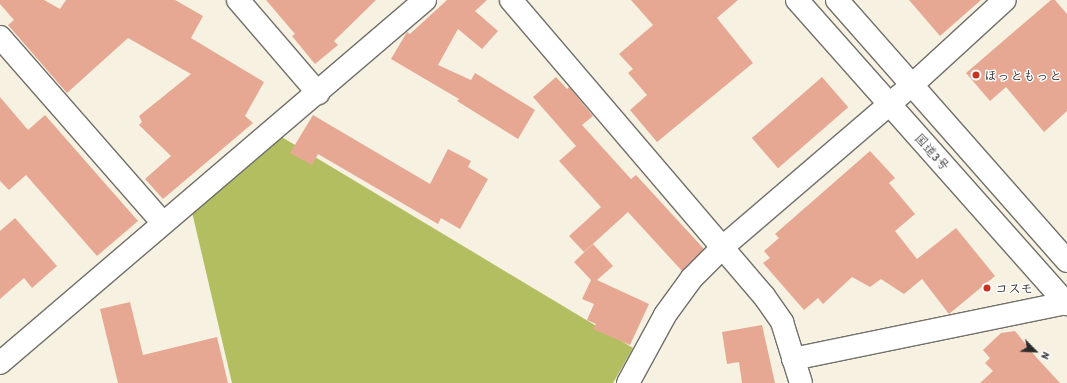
<!DOCTYPE html>
<html>
<head>
<meta charset="utf-8">
<style>
	body { margin:0 }
	#map { position:relative; width:1067px; height:383px; overflow:hidden; background:#f7f1e1; font-family:"Patrick Hand","Klee One",sans-serif }
	div>[style] { position:absolute }
	.green>* { inset:0; background:#b2be60 }
	.building>* { inset:0; background:#e7a893; transform-origin:0 0 }
	.roads { filter:drop-shadow(1px 0 #72706b) drop-shadow(-1px 0 #72706b) drop-shadow(0 1px #72706b) drop-shadow(0 -1px #72706b) }
	.minor>* { height:22px; margin:-11px; padding:0 11px; transform-origin:11px; border-radius:11px; background:#fff }
	.highway>* { height:22px; margin:-11px; padding:0 11px; transform-origin:11px; border-radius:11px; background:#fff }
	.dots>* { width:11px; height:11px; translate:-50% -50%; box-sizing:border-box; border:2px solid #fff; border-radius:50% }
	span { translate:-50% -50%; white-space:nowrap; text-align:center; line-height:1.15; -webkit-text-stroke:3px #fff; paint-order:stroke }
	.poi-label { font-size:13px; color:#2b2b2b; font-weight:700 }
	.left { translate:0 -50%; text-align:left }
	.street-label { font-size:13px; color:#2b2b2b }
	.north { position:absolute; left:1015px; top:331px; width:40px; height:40px; -webkit-text-stroke:3px #fff; paint-order:stroke; rotate:114deg; font-size:11px; font-weight:700; line-height:16px; text-align:center; color:#2b2b2b }
	.north::after { content:''; display:block; margin:auto; width:14px; height:18px; background:#2b2b2b; clip-path:polygon(50% 0,100% 100%,50% 72%,0 100%) }
</style>
</head>
<body>
<div id="map">
	<div class="green">
		<div style="clip-path:polygon(280px 136px,633px 348px,613px 383px,232px 383px,192px 212px)"></div>
	</div>
	<div class="building">
		<div style="clip-path:polygon(0 0,44px 0,60px 9px,66px 0,175px 0,203px 16px,191px 38px,264px 82px,245px 116px,253px 123px,163px 199px,145px 179px,171px 156px,139px 125px,142px 122px,139px 116px,191px 74px,128px 38px,67px 93px,8px 25px,14px 20px,0 4px)"></div>
		<div style="clip-path:polygon(266px 0,376px 0,334px 41px,338px 45px,315px 64px,292px 36px,295px 34px)"></div>
		<div style="clip-path:polygon(447px 0,487px 0,475px 11px,498px 31px,482px 49px,458px 29px,438px 65px,471px 80px,475px 73px,535px 110px,518px 139px,457px 101px,459px 99px,391px 59px,407px 32px,410px 34px)"></div>
		<div style="clip-path:polygon(631px 0,738px 0,717px 18px,753px 63px,657px 142px,630px 110px,647px 95px,628px 73px,633px 69px,619px 54px,653px 25px)"></div>
		<div style="clip-path:polygon(909px 0,981px 0,940px 36px)"></div>
		<div style="clip-path:polygon(1051px 0,1055px 0,1067px 14px,1067px 111px,1044px 132px,1006px 87px,990px 101px,966px 73px)"></div>
		<div style="clip-path:polygon(556px 77px,567px 89px,569px 87px,593px 116px,582px 125px,631px 179px,636px 175px,704px 249px,682px 271px,628px 212px,584px 252px,569px 236px,601px 207px,559px 161px,576px 146px,533px 97px)"></div>
		<div style="left:822px;top:77px;width:40px;height:93px;rotate:49deg"></div>
		<div style="clip-path:polygon(0 97px,28px 130px,45px 115px,138px 221px,97px 256px,26px 175px,9px 190px,0 181px)"></div>
		<div style="clip-path:polygon(313px 115px,430px 184px,448px 149px,471px 161px,468px 167px,488px 179px,460px 229px,441px 218px,438px 224px,318px 154px,312px 165px,290px 153px)"></div>
		<div style="clip-path:polygon(870px 151px,895px 178px,889px 183px,915px 214px,895px 231px,917px 259px,956px 228px,995px 276px,949px 314px,922px 279px,904px 294px,881px 279px,870px 287px,852px 277px,823px 304px,818px 298px,804px 310px,763px 263px,770px 258px,764px 251px,779px 238px,775px 234px)"></div>
		<div style="clip-path:polygon(15px 218px,57px 266px,32px 288px,24px 278px,0 299px,0 231px)"></div>
		<div style="clip-path:polygon(593px 244px,613px 266px,597px 280px,649px 304px,630px 345px,593px 329px,596px 324px,587px 320px,594px 304px,582px 299px,591px 280px,574px 262px)"></div>
		<div style="clip-path:polygon(130px 302px,143px 355px,217px 337px,228px 383px,118px 383px,100px 309px)"></div>
		<div style="clip-path:polygon(762px 325px,775px 383px,742px 383px,739px 362px,727px 364px,722px 332px)"></div>
		<div style="clip-path:polygon(1015px 331px,1036px 357px,1060px 383px,980px 383px,993px 371px,985px 363px,990px 358px,983px 350px,1001px 333px)"></div>
	</div>
	<div class="roads">
		<div class="minor">
			<div style="left:238px;top:0;width:123px;rotate:49.3deg"></div>
			<div style="left:511px;top:0;width:389px;rotate:49.5deg"></div>
			<div style="left:764px;top:296px;width:32px;rotate:55deg"></div>
			<div style="left:782px;top:322px;width:64px;rotate:72.7deg"></div>
			<div style="left:0;top:37px;width:247px;rotate:48.8deg"></div>
			<div style="left:793px;top:359px;width:279px;rotate:-11.6deg"></div>
			<div style="left:0;top:363px;width:559px;rotate:-40.5deg"></div>
			<div style="left:628px;top:383px;width:77px;rotate:-61.4deg"></div>
			<div style="left:665px;top:315px;width:46px;rotate:-53.9deg"></div>
			<div style="left:692px;top:278px;width:45px;rotate:-45deg"></div>
			<div style="left:724px;top:246px;width:246px;rotate:-40.6deg"></div>
			<div style="left:911px;top:86px;width:127px;rotate:-42.5deg"></div>
		</div>
		<div class="highway">
			<div style="left:797px;top:0;width:407px;rotate:48.4deg"></div>
			<div style="left:837px;top:0;width:348px;rotate:48.6deg"></div>
		</div>
	</div>
	<div class="dots">
		<div style="left:976px;top:75px;background:#c8321e"></div>
		<div style="left:987px;top:288px;background:#c8321e"></div>
	</div>
	<div class="poi-label">
		<span class="left" style="left:984px;top:75px">ほっともっと</span>
		<span class="left" style="left:995px;top:288px">コスモ</span>
	</div>
	<div class="street-label">
		<span style="left:932px;top:152px;rotate:48deg">国道3号</span>
	</div>
	<div class="north">N</div>
</div>
</body>
</html>
